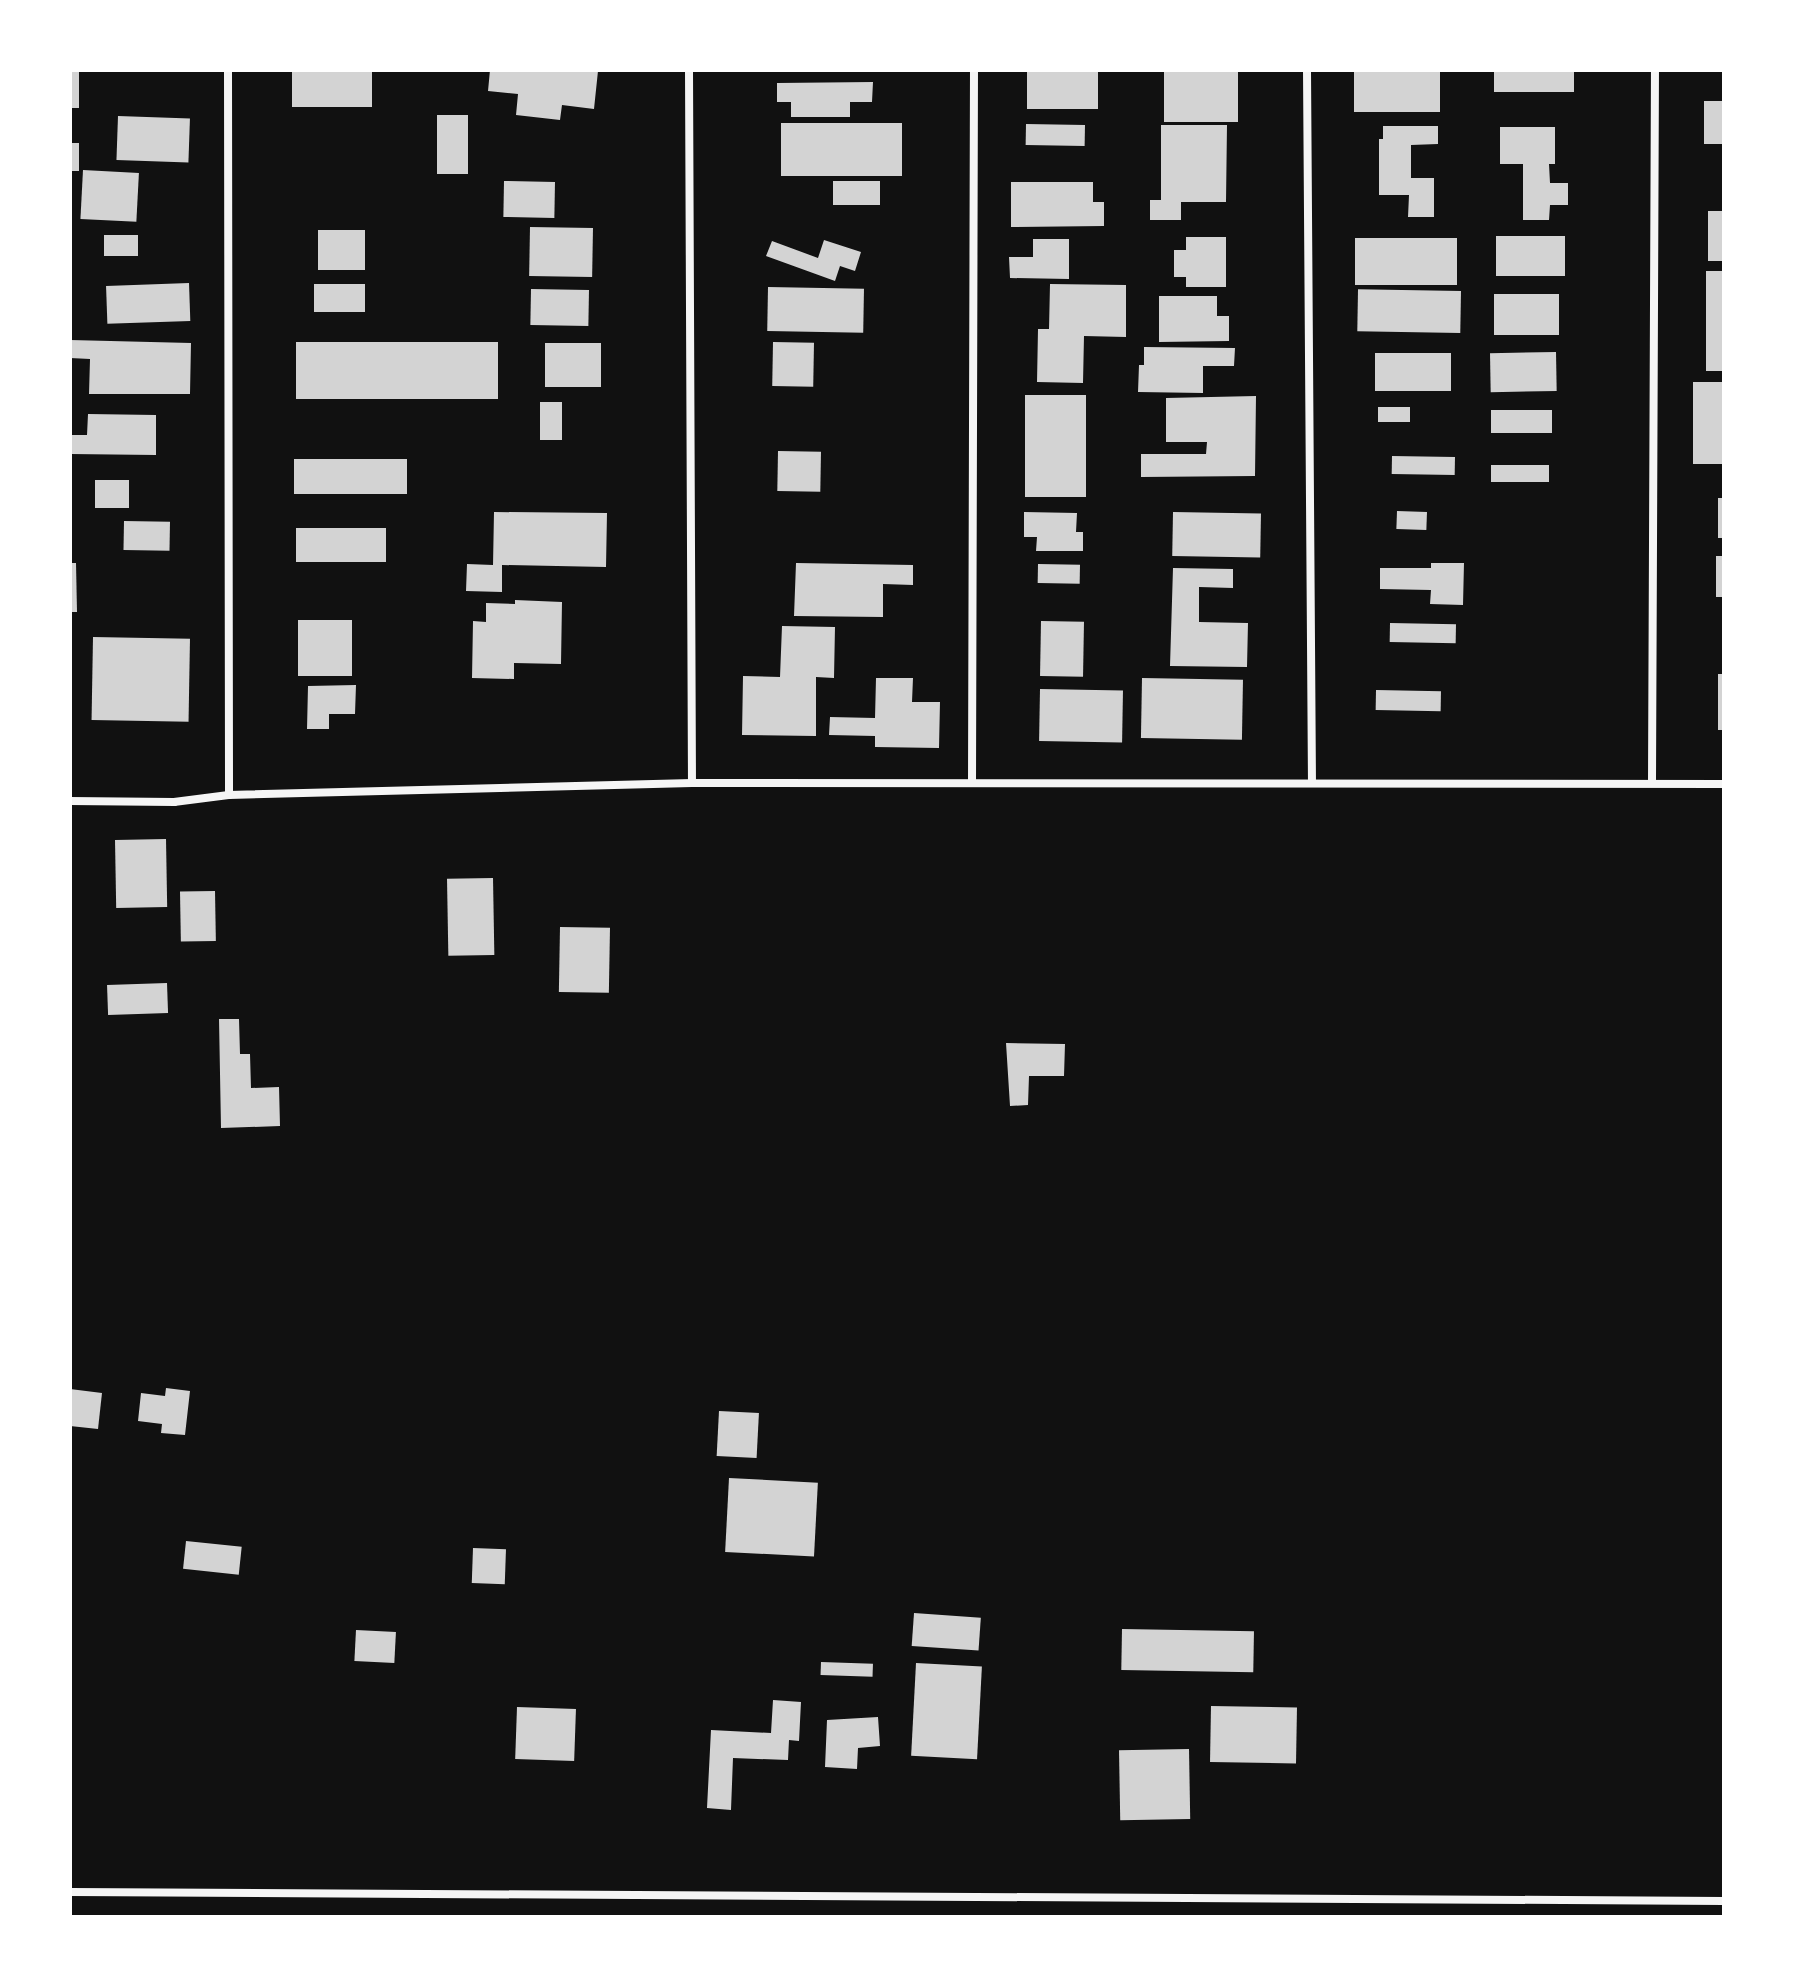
<!DOCTYPE html>
<html>
<head>
<meta charset="utf-8">
<style>
	body { margin:0 }
	#map { position:relative; width:1794px; height:1987px; overflow:hidden; background:#111; font-family:Arial,sans-serif }
	div>[style] { position:absolute }
	.building>* { inset:0; background:#d3d3d3; transform-origin:0 0 }
	.minor>* { height:8px; margin:-4px; padding:0 4px; transform-origin:4px; border-radius:4px; background:#f5f5f5 }
	span { translate:-50% -50%; white-space:nowrap; text-align:center; line-height:1.15; -webkit-text-stroke:7px #fff; paint-order:stroke }
	.frame { position:absolute; inset:0; border:72px solid #fff; pointer-events:none }
</style>
</head>
<body>
<div id="map">
	<div class="building">
		<div style="left:70px;top:70px;width:9px;height:38px"></div>
		<div style="left:292px;top:70px;width:80px;height:37px"></div>
		<div style="clip-path:polygon(490px 70px,598px 71px,594px 109px,562px 105px,560px 120px,516px 115px,518px 94px,488px 91px)"></div>
		<div style="left:1027px;top:70px;width:71px;height:39px"></div>
		<div style="left:1164px;top:70px;width:74px;height:52px"></div>
		<div style="left:1440px;top:70px;width:42px;height:86px;rotate:90deg"></div>
		<div style="left:1494px;top:70px;width:80px;height:22px"></div>
		<div style="clip-path:polygon(873px 82px,872px 102px,850px 102px,850px 117px,791px 117px,791px 102px,777px 102px,777px 83px)"></div>
		<div style="left:1704px;top:101px;width:20px;height:43px"></div>
		<div style="left:437px;top:115px;width:31px;height:59px"></div>
		<div style="left:118px;top:116px;width:72px;height:44px;rotate:2deg"></div>
		<div style="left:902px;top:123px;width:53px;height:121px;rotate:90deg"></div>
		<div style="left:1026px;top:124px;width:59px;height:21px;rotate:1deg"></div>
		<div style="clip-path:polygon(1161px 125px,1227px 125px,1226px 202px,1181px 202px,1181px 220px,1150px 220px,1150px 200px,1161px 200px)"></div>
		<div style="clip-path:polygon(1383px 126px,1438px 126px,1438px 144px,1411px 145px,1411px 178px,1434px 178px,1434px 217px,1408px 217px,1409px 195px,1379px 195px,1379px 139px,1383px 139px)"></div>
		<div style="clip-path:polygon(1500px 127px,1555px 127px,1555px 164px,1549px 164px,1550px 183px,1568px 183px,1568px 205px,1550px 205px,1549px 220px,1523px 220px,1523px 164px,1500px 164px)"></div>
		<div style="left:70px;top:143px;width:9px;height:28px"></div>
		<div style="left:83px;top:170px;width:56px;height:49px;rotate:3deg"></div>
		<div style="left:504px;top:181px;width:51px;height:36px;rotate:1deg"></div>
		<div style="left:880px;top:181px;width:24px;height:47px;rotate:90deg"></div>
		<div style="clip-path:polygon(1011px 182px,1093px 182px,1093px 202px,1104px 202px,1104px 226px,1011px 227px)"></div>
		<div style="left:1708px;top:211px;width:16px;height:50px"></div>
		<div style="left:530px;top:227px;width:63px;height:49px;rotate:1deg"></div>
		<div style="left:318px;top:230px;width:47px;height:40px"></div>
		<div style="left:104px;top:235px;width:34px;height:21px"></div>
		<div style="left:1565px;top:236px;width:40px;height:69px;rotate:90deg"></div>
		<div style="clip-path:polygon(1186px 237px,1226px 237px,1226px 287px,1186px 287px,1186px 277px,1174px 277px,1174px 250px,1186px 250px)"></div>
		<div style="left:1355px;top:238px;width:102px;height:47px"></div>
		<div style="clip-path:polygon(1033px 239px,1069px 239px,1069px 279px,1010px 278px,1009px 257px,1033px 257px)"></div>
		<div style="clip-path:polygon(824px 240px,861px 252px,855px 271px,840px 266px,835px 281px,766px 256px,772px 241px,818px 258px)"></div>
		<div style="left:1706px;top:271px;width:18px;height:100px"></div>
		<div style="left:189px;top:283px;width:38px;height:83px;rotate:88deg"></div>
		<div style="left:314px;top:284px;width:51px;height:28px"></div>
		<div style="clip-path:polygon(1050px 284px,1126px 285px,1126px 337px,1084px 336px,1083px 383px,1037px 382px,1038px 329px,1049px 329px)"></div>
		<div style="left:768px;top:287px;width:96px;height:44px;rotate:1deg"></div>
		<div style="left:531px;top:289px;width:58px;height:36px;rotate:1deg"></div>
		<div style="left:1461px;top:291px;width:42px;height:103px;rotate:91deg"></div>
		<div style="left:1494px;top:294px;width:65px;height:41px"></div>
		<div style="clip-path:polygon(1159px 296px,1217px 296px,1217px 316px,1229px 316px,1229px 341px,1159px 342px)"></div>
		<div style="clip-path:polygon(70px 340px,191px 343px,190px 394px,89px 394px,90px 359px,70px 358px)"></div>
		<div style="left:296px;top:342px;width:202px;height:57px"></div>
		<div style="left:773px;top:342px;width:41px;height:44px;rotate:1deg"></div>
		<div style="left:545px;top:343px;width:56px;height:44px"></div>
		<div style="clip-path:polygon(1144px 347px,1235px 348px,1234px 366px,1203px 366px,1203px 393px,1138px 392px,1139px 365px,1144px 365px)"></div>
		<div style="left:1556px;top:352px;width:39px;height:66px;rotate:89deg"></div>
		<div style="left:1451px;top:353px;width:38px;height:76px;rotate:90deg"></div>
		<div style="left:1693px;top:382px;width:31px;height:82px"></div>
		<div style="left:1025px;top:395px;width:61px;height:102px"></div>
		<div style="clip-path:polygon(1256px 396px,1255px 476px,1141px 477px,1141px 454px,1206px 454px,1207px 442px,1166px 442px,1166px 398px)"></div>
		<div style="left:540px;top:402px;width:22px;height:38px"></div>
		<div style="left:1378px;top:407px;width:32px;height:15px"></div>
		<div style="left:1491px;top:410px;width:61px;height:23px"></div>
		<div style="clip-path:polygon(88px 414px,156px 415px,156px 455px,70px 454px,70px 435px,87px 435px)"></div>
		<div style="left:778px;top:451px;width:43px;height:40px;rotate:1deg"></div>
		<div style="left:1392px;top:456px;width:63px;height:18px;rotate:1deg"></div>
		<div style="left:294px;top:459px;width:113px;height:35px"></div>
		<div style="left:1491px;top:465px;width:58px;height:17px"></div>
		<div style="left:95px;top:480px;width:34px;height:28px"></div>
		<div style="left:1718px;top:498px;width:6px;height:40px"></div>
		<div style="left:1397px;top:511px;width:30px;height:18px;rotate:2deg"></div>
		<div style="clip-path:polygon(494px 512px,607px 513px,606px 567px,502px 565px,502px 592px,466px 591px,467px 564px,493px 565px)"></div>
		<div style="clip-path:polygon(1024px 512px,1077px 513px,1076px 532px,1083px 532px,1083px 551px,1036px 551px,1037px 537px,1024px 537px)"></div>
		<div style="left:1173px;top:512px;width:88px;height:44px;rotate:1deg"></div>
		<div style="left:124px;top:521px;width:46px;height:29px;rotate:1deg"></div>
		<div style="left:296px;top:528px;width:90px;height:34px"></div>
		<div style="left:1716px;top:556px;width:8px;height:41px"></div>
		<div style="clip-path:polygon(70px 563px,76px 563px,77px 612px,70px 612px)"></div>
		<div style="clip-path:polygon(796px 563px,913px 565px,913px 585px,883px 584px,883px 617px,794px 616px)"></div>
		<div style="clip-path:polygon(1431px 563px,1464px 563px,1463px 605px,1430px 604px,1431px 590px,1380px 589px,1380px 568px,1431px 568px)"></div>
		<div style="left:1038px;top:564px;width:42px;height:19px;rotate:1deg"></div>
		<div style="clip-path:polygon(1173px 568px,1233px 569px,1233px 588px,1199px 587px,1199px 622px,1248px 623px,1247px 667px,1170px 666px)"></div>
		<div style="clip-path:polygon(515px 600px,562px 602px,561px 664px,514px 663px,514px 679px,472px 678px,473px 621px,486px 622px,486px 603px,515px 604px)"></div>
		<div style="left:298px;top:620px;width:54px;height:56px"></div>
		<div style="left:1041px;top:621px;width:43px;height:55px;rotate:1deg"></div>
		<div style="left:1390px;top:623px;width:66px;height:19px;rotate:1deg"></div>
		<div style="clip-path:polygon(782px 626px,835px 627px,834px 678px,816px 677px,816px 736px,742px 735px,743px 676px,780px 677px)"></div>
		<div style="left:93px;top:637px;width:97px;height:83px;rotate:1deg"></div>
		<div style="left:1718px;top:674px;width:6px;height:56px"></div>
		<div style="clip-path:polygon(876px 678px,913px 678px,912px 702px,940px 702px,939px 748px,875px 747px,875px 736px,829px 735px,830px 717px,875px 718px)"></div>
		<div style="left:1142px;top:678px;width:101px;height:60px;rotate:1deg"></div>
		<div style="clip-path:polygon(356px 685px,355px 714px,329px 714px,329px 729px,307px 729px,308px 686px)"></div>
		<div style="left:1040px;top:689px;width:83px;height:52px;rotate:1deg"></div>
		<div style="left:1376px;top:690px;width:65px;height:20px;rotate:1deg"></div>
		<div style="left:166px;top:839px;width:68px;height:51px;rotate:89deg"></div>
		<div style="left:493px;top:878px;width:77px;height:46px;rotate:89deg"></div>
		<div style="left:215px;top:891px;width:50px;height:35px;rotate:89deg"></div>
		<div style="left:560px;top:927px;width:50px;height:65px;rotate:1deg"></div>
		<div style="left:167px;top:983px;width:30px;height:60px;rotate:88deg"></div>
		<div style="clip-path:polygon(219px 1019px,239px 1019px,240px 1054px,250px 1054px,251px 1088px,279px 1087px,280px 1126px,221px 1128px)"></div>
		<div style="clip-path:polygon(1006px 1043px,1065px 1044px,1064px 1076px,1029px 1076px,1028px 1105px,1010px 1106px)"></div>
		<div style="clip-path:polygon(166px 1388px,190px 1391px,185px 1435px,161px 1433px,162px 1424px,138px 1421px,141px 1393px,165px 1396px)"></div>
		<div style="clip-path:polygon(70px 1389px,102px 1393px,98px 1429px,70px 1426px)"></div>
		<div style="left:719px;top:1411px;width:40px;height:45px;rotate:3deg"></div>
		<div style="left:729px;top:1478px;width:89px;height:74px;rotate:3deg"></div>
		<div style="left:186px;top:1541px;width:56px;height:28px;rotate:6deg"></div>
		<div style="left:473px;top:1548px;width:33px;height:35px;rotate:2deg"></div>
		<div style="left:914px;top:1613px;width:67px;height:33px;rotate:4deg"></div>
		<div style="left:1122px;top:1629px;width:132px;height:41px;rotate:1deg"></div>
		<div style="left:356px;top:1630px;width:40px;height:31px;rotate:3deg"></div>
		<div style="left:821px;top:1662px;width:52px;height:13px;rotate:2deg"></div>
		<div style="left:916px;top:1663px;width:66px;height:93px;rotate:3deg"></div>
		<div style="clip-path:polygon(773px 1700px,801px 1702px,799px 1741px,789px 1740px,788px 1760px,733px 1758px,731px 1810px,707px 1808px,711px 1730px,771px 1733px)"></div>
		<div style="left:1211px;top:1706px;width:86px;height:56px;rotate:1deg"></div>
		<div style="left:517px;top:1707px;width:59px;height:52px;rotate:2deg"></div>
		<div style="clip-path:polygon(878px 1717px,880px 1746px,858px 1748px,857px 1769px,825px 1767px,827px 1720px)"></div>
		<div style="left:1189px;top:1749px;width:70px;height:70px;rotate:89deg"></div>
	</div>
	<div class="minor">
		<div style="left:228px;top:70px;width:725px;rotate:89.92deg"></div>
		<div style="left:689px;top:70px;width:713px;rotate:89.76deg"></div>
		<div style="left:1307px;top:70px;width:712px;rotate:89.6deg"></div>
		<div style="left:1652px;top:781px;width:711px;rotate:-89.76deg"></div>
		<div style="left:972px;top:783px;width:713px;rotate:-89.84deg"></div>
		<div style="left:70px;top:801px;width:104px;rotate:0.6deg"></div>
		<div style="left:174px;top:802px;width:55px;rotate:-7.3deg"></div>
		<div style="left:229px;top:795px;width:463px;rotate:-1.5deg"></div>
		<div style="left:692px;top:783px;width:1032px;rotate:0.06deg"></div>
		<div style="left:70px;top:1892px;width:1654px;rotate:0.31deg"></div>
	</div>
	<div class="frame"></div>
</div>
</body>
</html>
